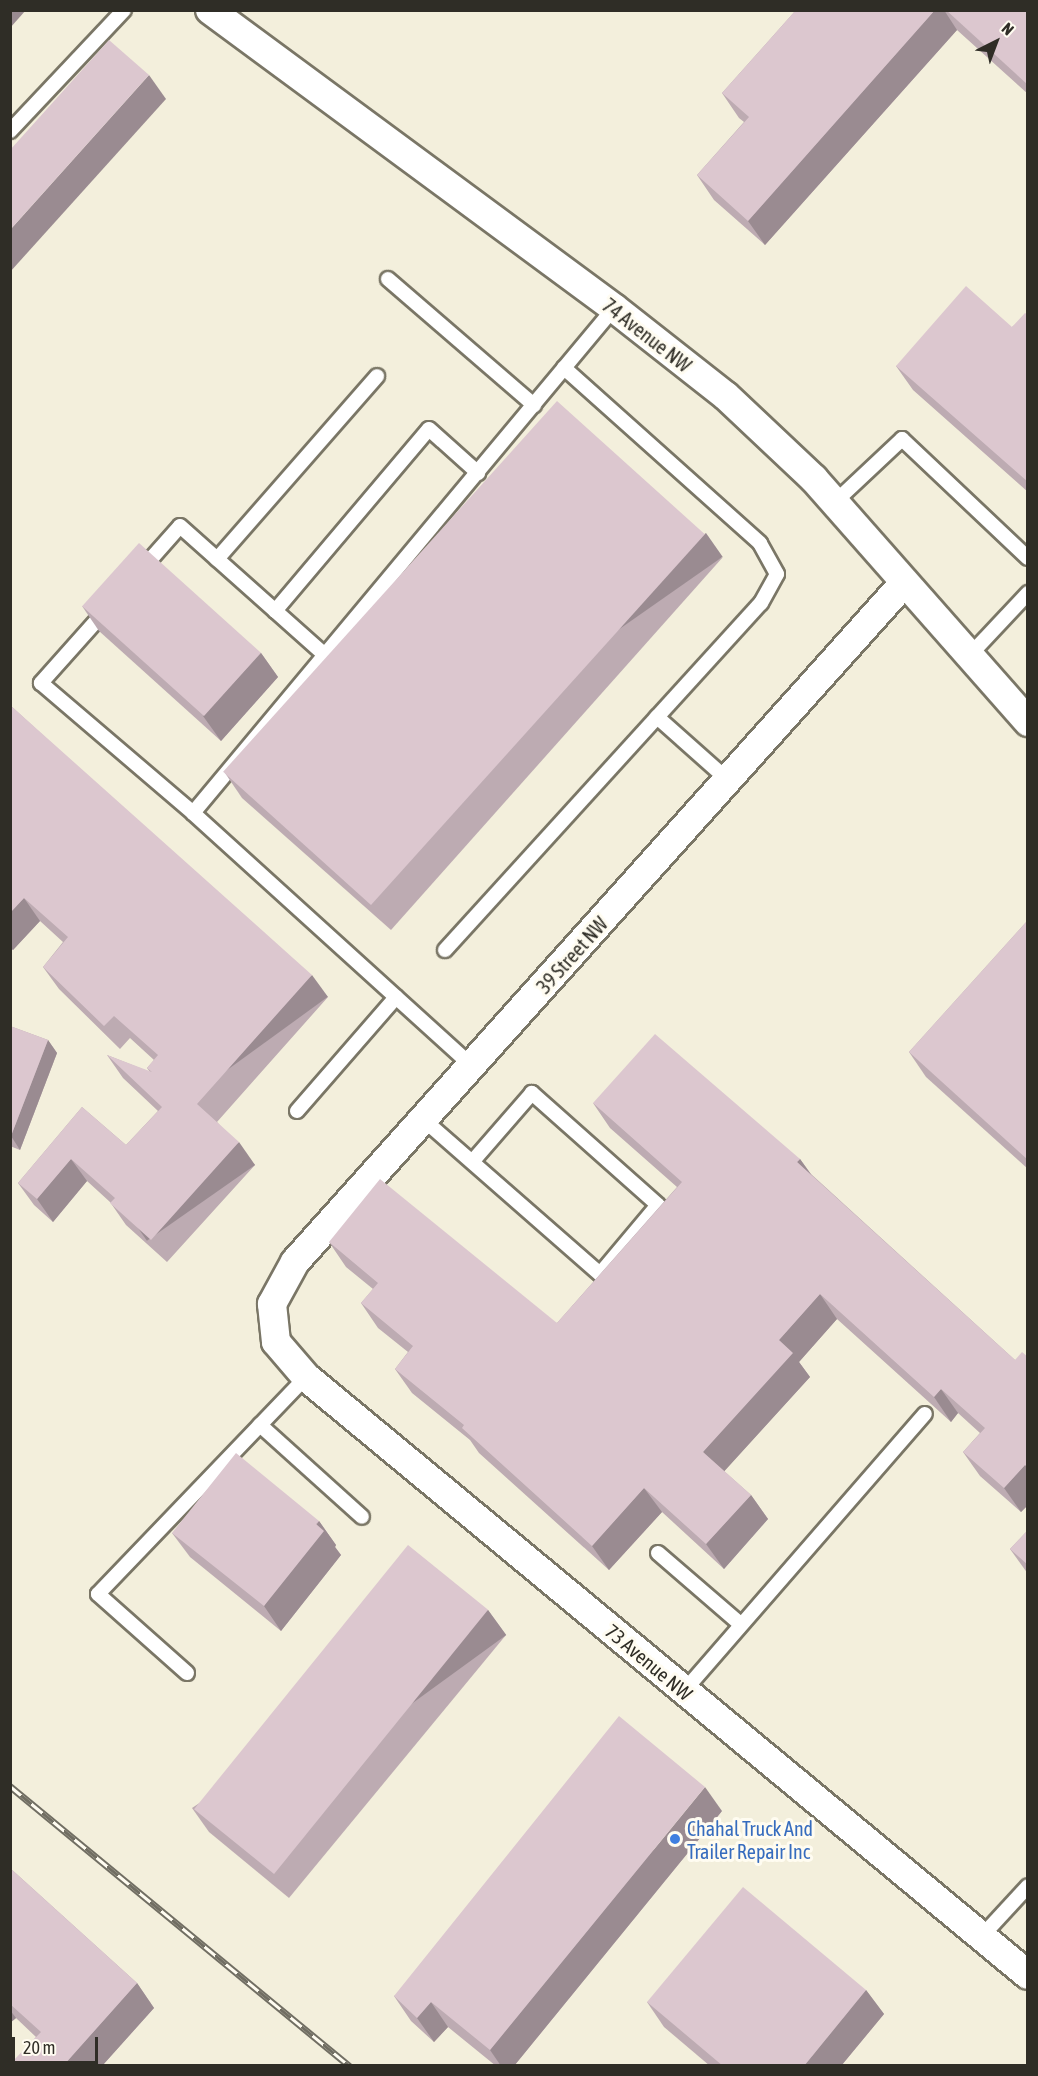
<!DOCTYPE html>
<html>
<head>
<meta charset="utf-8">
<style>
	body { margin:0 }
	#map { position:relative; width:1038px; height:2076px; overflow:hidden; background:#f3efdc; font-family:"Asap Condensed",sans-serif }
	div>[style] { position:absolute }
	.roads { filter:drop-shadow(2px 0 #7a7666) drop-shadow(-2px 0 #7a7666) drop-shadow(0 2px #7a7666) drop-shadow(0 -2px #7a7666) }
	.lane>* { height:14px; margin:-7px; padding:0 7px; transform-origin:7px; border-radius:7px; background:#fff }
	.street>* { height:28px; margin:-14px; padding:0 14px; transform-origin:14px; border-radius:14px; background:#fff }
	.rail>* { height:7px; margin-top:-3.5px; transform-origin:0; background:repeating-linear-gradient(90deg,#fffcf1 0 14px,#716e63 0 28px); box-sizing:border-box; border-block:2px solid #716e63 }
	.wall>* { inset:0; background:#bdabb2 }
	.shaded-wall>* { inset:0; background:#9a8b91; transform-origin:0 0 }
	.building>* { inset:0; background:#dcc7cf; transform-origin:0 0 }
	.dots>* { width:16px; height:16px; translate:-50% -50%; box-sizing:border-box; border:3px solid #fffcf1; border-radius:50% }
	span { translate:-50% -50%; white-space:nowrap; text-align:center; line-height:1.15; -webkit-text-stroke:6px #fffcf1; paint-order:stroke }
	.street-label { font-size:20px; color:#2f2d26 }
	.shop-label { font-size:20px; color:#366cbe }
	.left { translate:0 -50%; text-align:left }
	.frame { position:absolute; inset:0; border:12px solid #2f2d26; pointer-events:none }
	.north { position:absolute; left:966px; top:12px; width:60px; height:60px; -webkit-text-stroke:4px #fffcf1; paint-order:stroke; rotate:42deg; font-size:16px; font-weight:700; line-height:24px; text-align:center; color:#2f2d26 }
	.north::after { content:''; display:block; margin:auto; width:21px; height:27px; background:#2f2d26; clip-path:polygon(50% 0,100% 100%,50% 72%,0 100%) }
	.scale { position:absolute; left:12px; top:2037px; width:86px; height:27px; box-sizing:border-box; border:3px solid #2f2d26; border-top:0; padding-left:8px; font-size:18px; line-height:21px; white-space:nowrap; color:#2f2d26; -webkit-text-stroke:4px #fffcf1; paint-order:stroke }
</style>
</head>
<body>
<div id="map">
	<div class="roads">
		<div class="lane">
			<div style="left:10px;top:131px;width:166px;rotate:-46.7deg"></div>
			<div style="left:388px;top:279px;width:193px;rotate:40.8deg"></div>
			<div style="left:835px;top:502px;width:92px;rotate:-43.2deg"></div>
			<div style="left:902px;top:439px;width:173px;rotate:43.4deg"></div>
			<div style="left:217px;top:559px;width:243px;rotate:-48.8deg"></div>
			<div style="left:142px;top:569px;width:57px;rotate:-48.5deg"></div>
			<div style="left:180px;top:526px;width:194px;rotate:41.7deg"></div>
			<div style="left:106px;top:610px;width:98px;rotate:131.7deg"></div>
			<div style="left:41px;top:683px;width:200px;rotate:40.5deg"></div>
			<div style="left:193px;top:813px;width:657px;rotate:-50.18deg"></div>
			<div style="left:275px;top:611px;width:238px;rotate:-49.8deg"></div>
			<div style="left:429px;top:429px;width:66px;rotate:41.9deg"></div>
			<div style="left:968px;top:657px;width:88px;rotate:-46.8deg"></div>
			<div style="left:657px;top:717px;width:95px;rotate:41.6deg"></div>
			<div style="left:193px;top:813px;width:377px;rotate:42.2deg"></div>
			<div style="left:445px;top:950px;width:469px;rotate:-47.7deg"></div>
			<div style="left:761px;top:603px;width:33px;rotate:-61deg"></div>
			<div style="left:777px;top:574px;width:35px;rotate:-119deg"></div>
			<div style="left:760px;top:543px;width:263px;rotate:-138.2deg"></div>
			<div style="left:297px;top:1111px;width:151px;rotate:-49deg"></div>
			<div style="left:424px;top:1120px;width:234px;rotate:41.2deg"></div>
			<div style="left:600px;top:1274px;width:90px;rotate:-50deg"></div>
			<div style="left:658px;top:1205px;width:169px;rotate:-138.4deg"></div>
			<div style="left:532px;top:1093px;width:91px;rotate:131deg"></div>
			<div style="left:260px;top:1425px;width:137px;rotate:42deg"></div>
			<div style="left:658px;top:1553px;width:107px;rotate:40.8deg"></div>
			<div style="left:187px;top:1673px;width:119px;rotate:-138.4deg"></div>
			<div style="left:98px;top:1594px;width:301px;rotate:-46.2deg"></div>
			<div style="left:684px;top:1691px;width:367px;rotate:-49deg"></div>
			<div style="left:981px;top:1937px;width:69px;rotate:-47.3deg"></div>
		</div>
		<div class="street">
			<div style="left:210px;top:10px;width:502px;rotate:36.41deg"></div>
			<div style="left:614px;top:308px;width:142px;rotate:38.2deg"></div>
			<div style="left:726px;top:396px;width:121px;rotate:43.3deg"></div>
			<div style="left:814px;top:479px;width:324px;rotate:48.6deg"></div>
			<div style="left:904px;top:583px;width:912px;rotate:131.89deg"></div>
			<div style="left:295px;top:1262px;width:48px;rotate:118.7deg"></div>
			<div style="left:272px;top:1304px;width:38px;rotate:84deg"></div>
			<div style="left:276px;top:1342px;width:46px;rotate:49.4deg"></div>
			<div style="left:306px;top:1377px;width:937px;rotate:39.63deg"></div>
		</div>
	</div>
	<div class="rail">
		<div style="left:10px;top:1786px;width:440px;rotate:39.5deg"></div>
	</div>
	<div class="wall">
		<div style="clip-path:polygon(796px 10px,1028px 10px,1028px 94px,957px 30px,765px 245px,714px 200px,697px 175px,744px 122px,739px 118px,722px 93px)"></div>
		<div style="clip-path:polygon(1028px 315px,1028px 492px,913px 390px,896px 366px,1012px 327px)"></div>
		<div style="clip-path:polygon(723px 557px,391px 930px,242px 798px,225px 773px)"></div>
		<div style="clip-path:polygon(82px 606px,261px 653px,278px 677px,221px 741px,99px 631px)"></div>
		<div style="clip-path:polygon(10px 705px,328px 997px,217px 1122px,255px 1165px,167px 1262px,126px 1225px,110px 1202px,87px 1181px,53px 1222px,34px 1205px,18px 1183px,82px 1107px,126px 1145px,158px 1111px,123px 1078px,107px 1055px,150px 1072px,147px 1068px,154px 1060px,130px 1038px,120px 1049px,59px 989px,43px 967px,63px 942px,40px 921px,13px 950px,10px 948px)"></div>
		<div style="clip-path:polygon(1028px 920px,1028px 1169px,926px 1077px,909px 1052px)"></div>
		<div style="clip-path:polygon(10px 1026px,48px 1040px,57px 1053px,20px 1150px,10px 1146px)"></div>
		<div style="clip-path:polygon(593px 1103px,800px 1159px,811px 1174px,1015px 1360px,1028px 1357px,1028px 1505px,1021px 1512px,980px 1476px,963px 1452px,980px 1433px,958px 1413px,951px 1422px,837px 1319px,799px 1362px,810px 1377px,724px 1471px,751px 1495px,768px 1519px,724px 1569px,662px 1512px,609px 1570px,479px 1453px,470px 1440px,412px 1393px,395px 1369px,408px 1352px,378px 1328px,361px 1303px,373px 1289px,346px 1267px,329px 1242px,557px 1323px,677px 1187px,610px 1128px)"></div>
		<div style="clip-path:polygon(319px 1521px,336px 1545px,335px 1547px,341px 1555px,281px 1631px,190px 1557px,172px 1533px)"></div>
		<div style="clip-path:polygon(1028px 1530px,1028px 1574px,1010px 1549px)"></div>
		<div style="clip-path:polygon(488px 1610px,506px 1635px,289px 1898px,209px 1832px,192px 1808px)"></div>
		<div style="clip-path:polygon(722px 1811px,514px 2066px,496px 2066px,448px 2027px,434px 2042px,411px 2021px,394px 1996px)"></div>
		<div style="clip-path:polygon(10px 1868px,137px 1983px,154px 2008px,102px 2066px,10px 2066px,36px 2037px,16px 2018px,10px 2023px)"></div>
		<div style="clip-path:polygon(866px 1990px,884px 2014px,841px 2066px,710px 2066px,664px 2027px,647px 2002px)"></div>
	</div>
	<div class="shaded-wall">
		<div style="clip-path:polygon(10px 10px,26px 10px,10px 28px)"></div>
		<div style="clip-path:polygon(935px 10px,944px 10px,957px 30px,765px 245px,748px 221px)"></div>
		<div style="clip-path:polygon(149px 75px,166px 99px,10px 272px,10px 230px)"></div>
		<div style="left:706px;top:533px;width:29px;height:499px;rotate:55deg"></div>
		<div style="clip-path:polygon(261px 653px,278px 677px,221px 741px,203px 716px)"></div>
		<div style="clip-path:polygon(24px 898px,40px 921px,13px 950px,10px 947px,10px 913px)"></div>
		<div style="left:312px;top:975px;width:27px;height:173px;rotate:54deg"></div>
		<div style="clip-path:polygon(48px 1040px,57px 1053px,20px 1150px,11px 1136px)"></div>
		<div style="left:239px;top:1142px;width:28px;height:132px;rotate:55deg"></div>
		<div style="clip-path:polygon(71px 1159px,87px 1181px,53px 1222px,37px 1199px)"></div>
		<div style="clip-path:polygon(800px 1159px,817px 1183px,797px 1162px)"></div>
		<div style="clip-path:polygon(820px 1294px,837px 1319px,799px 1362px,810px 1377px,720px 1476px,703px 1452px,779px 1340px)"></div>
		<div style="clip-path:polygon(941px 1389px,958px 1413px,951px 1422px,934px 1397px)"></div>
		<div style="clip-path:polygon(1025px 1465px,1028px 1468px,1028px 1505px,1021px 1512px,1004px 1488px)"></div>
		<div style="clip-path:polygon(644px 1488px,662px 1512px,609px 1570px,592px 1546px)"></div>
		<div style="clip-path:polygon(751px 1495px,768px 1519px,724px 1569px,706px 1544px)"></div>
		<div style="clip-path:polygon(319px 1521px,336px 1545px,335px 1547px,341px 1555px,281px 1631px,264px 1606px)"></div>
		<div style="left:488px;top:1610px;width:31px;height:340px;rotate:54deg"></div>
		<div style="clip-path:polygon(705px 1787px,722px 1811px,514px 2066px,501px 2066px,490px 2050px)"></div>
		<div style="clip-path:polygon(137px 1983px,154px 2008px,102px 2066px,63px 2066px)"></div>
		<div style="clip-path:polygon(866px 1990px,884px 2014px,841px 2066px,804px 2066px)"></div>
		<div style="clip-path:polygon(431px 2002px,448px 2027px,434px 2042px,417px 2018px)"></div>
		<div style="clip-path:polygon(10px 2010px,16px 2018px,10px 2023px)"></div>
	</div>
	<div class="building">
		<div style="clip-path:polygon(796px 10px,935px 10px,748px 221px,697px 175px,749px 117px,722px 93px)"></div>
		<div style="clip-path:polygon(946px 10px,1028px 10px,1028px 85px)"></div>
		<div style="clip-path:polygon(109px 40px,149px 75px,10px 230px,10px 150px)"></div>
		<div style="clip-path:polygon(966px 286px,1012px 327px,1025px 313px,1028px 315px,1028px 482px,896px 366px)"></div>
		<div style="left:557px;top:401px;width:199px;height:499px;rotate:42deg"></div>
		<div style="left:139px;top:543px;width:164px;height:85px;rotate:42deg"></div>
		<div style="clip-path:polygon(10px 705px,312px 975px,197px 1104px,239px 1142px,151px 1240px,110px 1203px,115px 1198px,71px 1159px,37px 1199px,18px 1183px,82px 1107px,126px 1145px,162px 1107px,107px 1055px,152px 1072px,147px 1068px,158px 1055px,114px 1016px,104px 1026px,43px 967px,68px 937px,24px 898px,10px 913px)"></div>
		<div style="clip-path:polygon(1028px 920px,1028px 1160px,909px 1052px)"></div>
		<div style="clip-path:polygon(10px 1026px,48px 1040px,11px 1136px,10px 1050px,12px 1046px,10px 1046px)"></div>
		<div style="clip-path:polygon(655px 1034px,800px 1159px,797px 1162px,1015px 1360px,1022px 1352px,1028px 1357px,1028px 1467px,1025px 1465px,1004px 1488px,963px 1452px,985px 1428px,941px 1389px,934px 1397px,820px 1294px,779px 1340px,793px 1353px,703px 1452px,751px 1495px,706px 1544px,644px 1488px,592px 1546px,462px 1428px,464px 1425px,395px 1369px,413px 1346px,361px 1303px,378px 1283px,329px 1242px,380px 1179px,557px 1323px,682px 1182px,593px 1103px)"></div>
		<div style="clip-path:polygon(236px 1453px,319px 1521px,316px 1524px,324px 1531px,264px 1606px,172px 1533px)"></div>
		<div style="clip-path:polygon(1028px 1530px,1028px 1565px,1010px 1549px)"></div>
		<div style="left:408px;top:1545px;width:103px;height:340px;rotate:39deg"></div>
		<div style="clip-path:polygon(619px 1716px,705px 1787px,490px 2050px,431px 2002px,417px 2018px,394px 1996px)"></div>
		<div style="clip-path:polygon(10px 1868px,137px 1983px,63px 2066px,10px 2066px,10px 2064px,41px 2032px,10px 2004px)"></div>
		<div style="clip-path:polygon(743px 1887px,866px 1990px,804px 2066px,723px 2066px,647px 2002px)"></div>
	</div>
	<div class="dots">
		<div style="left:675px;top:1839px;background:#3f7fe0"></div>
	</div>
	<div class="street-label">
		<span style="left:647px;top:335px;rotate:38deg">74 Avenue NW</span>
		<span style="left:572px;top:955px;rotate:-48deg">39 Street NW</span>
		<span style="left:649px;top:1662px;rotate:40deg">73 Avenue NW</span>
	</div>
	<div class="shop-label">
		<span class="left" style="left:687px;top:1840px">Chahal Truck And<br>Trailer Repair Inc</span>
	</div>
	<div class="frame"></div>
	<div class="north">N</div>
	<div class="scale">20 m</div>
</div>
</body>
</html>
